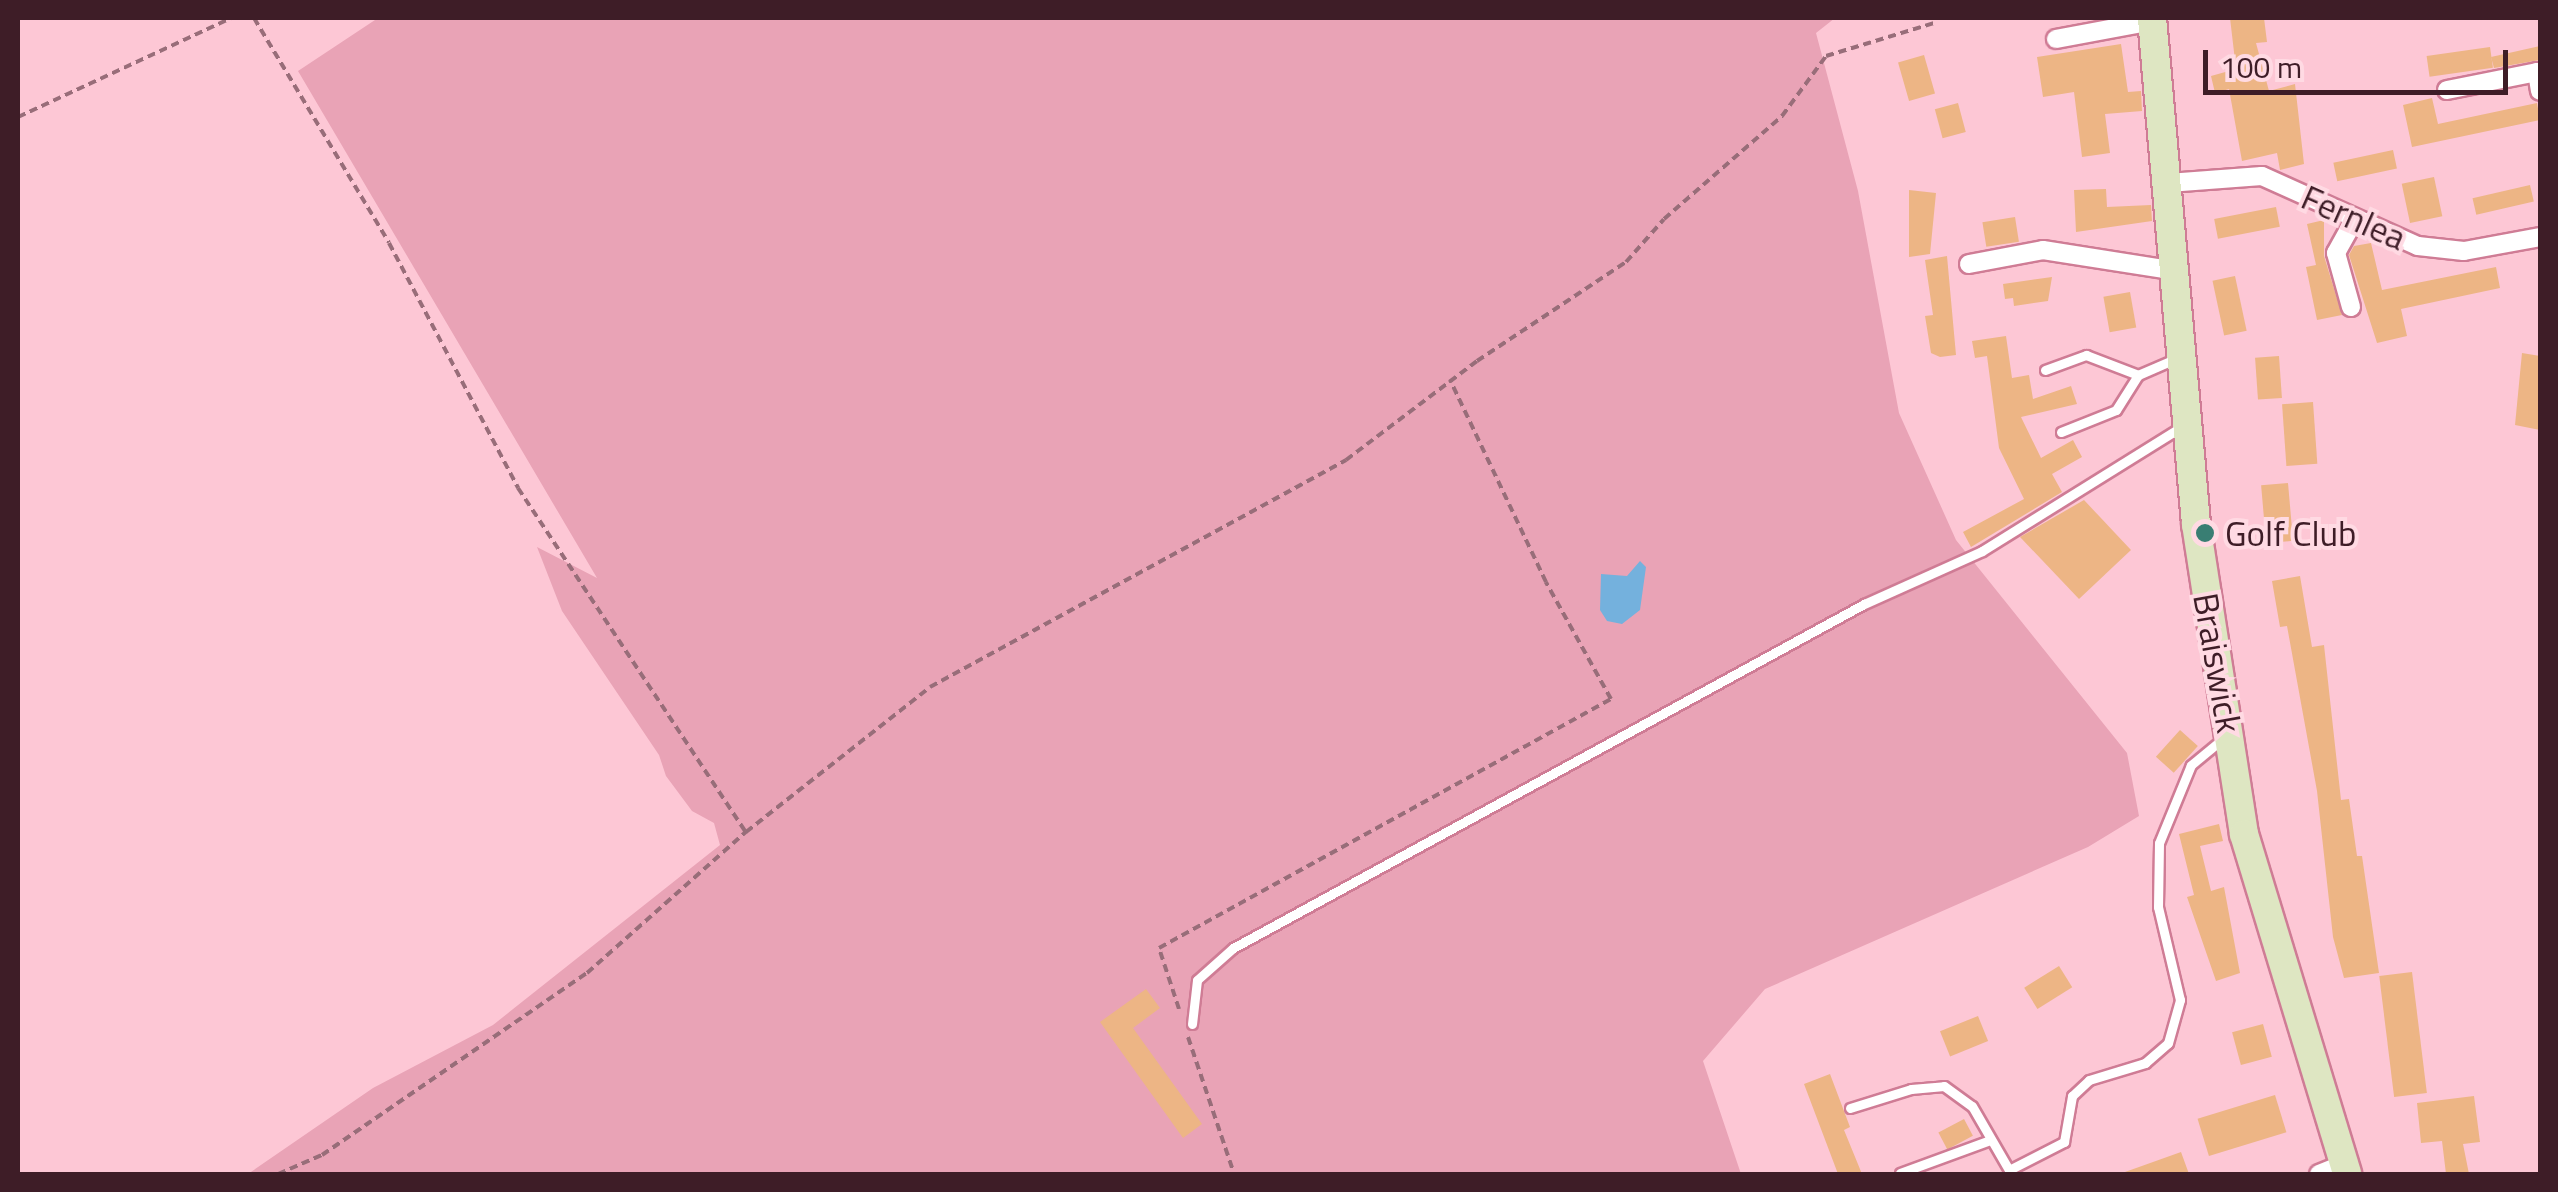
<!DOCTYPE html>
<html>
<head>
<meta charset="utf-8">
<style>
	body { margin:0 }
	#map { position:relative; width:2558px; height:1192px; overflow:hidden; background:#fdc7d5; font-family:"Titillium Web",sans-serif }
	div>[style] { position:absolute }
	.green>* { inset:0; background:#e9a3b6 }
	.water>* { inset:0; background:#74b1dd }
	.building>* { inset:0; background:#edb585; transform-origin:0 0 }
	.path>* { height:4px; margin-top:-2px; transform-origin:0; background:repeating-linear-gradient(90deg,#986d79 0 8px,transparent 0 13px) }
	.roads { filter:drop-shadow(2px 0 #cf7c95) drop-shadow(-2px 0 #cf7c95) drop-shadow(0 2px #cf7c95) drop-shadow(0 -2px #cf7c95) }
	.service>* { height:9px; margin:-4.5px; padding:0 4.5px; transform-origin:4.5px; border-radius:4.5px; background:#fff }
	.minor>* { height:18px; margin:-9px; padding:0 9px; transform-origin:9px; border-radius:9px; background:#fff }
	.secondary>* { height:28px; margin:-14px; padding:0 14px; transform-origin:14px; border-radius:14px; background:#dee6c2 }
	.dots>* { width:28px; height:28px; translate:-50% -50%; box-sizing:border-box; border:5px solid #ffdae3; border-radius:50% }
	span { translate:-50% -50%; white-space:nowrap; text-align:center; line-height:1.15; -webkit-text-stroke:8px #ffdae3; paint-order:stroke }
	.street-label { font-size:35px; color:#3e1d27 }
	.poi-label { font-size:35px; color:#3e1d27 }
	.left { translate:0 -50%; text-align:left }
	.frame { position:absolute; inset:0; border:20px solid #3e1d27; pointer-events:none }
	.scale { position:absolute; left:2203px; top:50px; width:305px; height:45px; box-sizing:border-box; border:5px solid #3e1d27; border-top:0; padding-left:12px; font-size:30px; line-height:35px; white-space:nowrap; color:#3e1d27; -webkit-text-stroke:8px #ffdae3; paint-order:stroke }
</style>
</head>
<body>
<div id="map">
	<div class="green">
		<div style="clip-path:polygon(378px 18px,1835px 18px,1816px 33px,1858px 191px,1899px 413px,1956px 540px,2127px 753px,2139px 816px,2088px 847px,1765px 989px,1703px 1061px,1741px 1174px,248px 1174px,373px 1088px,493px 1025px,720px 845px,714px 823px,692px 811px,666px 776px,659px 755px,562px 611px,537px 547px,597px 578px,298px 71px)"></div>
	</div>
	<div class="water">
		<div style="clip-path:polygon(1640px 561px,1646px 567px,1640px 610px,1622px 624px,1607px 621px,1600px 610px,1601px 574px,1627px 576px)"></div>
	</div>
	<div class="building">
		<div style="clip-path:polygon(2230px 18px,2264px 18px,2267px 42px,2256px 43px,2269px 91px,2295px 84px,2304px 164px,2280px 170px,2277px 153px,2242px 161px,2229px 89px,2215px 93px,2211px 76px,2236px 69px)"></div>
		<div style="clip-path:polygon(2121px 44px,2128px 92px,2141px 91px,2142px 111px,2105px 114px,2110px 153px,2082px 157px,2074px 92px,2043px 97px,2037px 57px)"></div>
		<div style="clip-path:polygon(2540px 46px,2540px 60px,2494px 68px,2491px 57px)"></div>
		<div style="left:2490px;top:47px;width:21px;height:64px;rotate:82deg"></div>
		<div style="left:1924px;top:55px;width:40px;height:27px;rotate:74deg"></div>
		<div style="clip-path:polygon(2432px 98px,2438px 124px,2537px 103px,2540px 120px,2412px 147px,2403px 105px)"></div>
		<div style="left:1958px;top:103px;width:30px;height:24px;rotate:75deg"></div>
		<div style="left:2393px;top:150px;width:19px;height:61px;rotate:78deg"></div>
		<div style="left:2434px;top:177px;width:40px;height:33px;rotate:78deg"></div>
		<div style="left:2530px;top:185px;width:17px;height:59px;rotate:77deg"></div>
		<div style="clip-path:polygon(2106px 189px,2107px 207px,2151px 205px,2152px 221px,2076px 232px,2074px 190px)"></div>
		<div style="clip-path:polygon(1909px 190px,1936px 193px,1930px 254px,1909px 257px)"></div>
		<div style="left:2276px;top:207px;width:20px;height:63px;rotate:79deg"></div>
		<div style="left:2015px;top:217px;width:25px;height:33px;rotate:81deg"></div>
		<div style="clip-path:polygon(2324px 220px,2324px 256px,2342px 315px,2317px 320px,2306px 267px,2316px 265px,2307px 224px)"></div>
		<div style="clip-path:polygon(2371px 243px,2382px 290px,2496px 267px,2500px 288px,2401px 309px,2407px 336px,2377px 343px,2349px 255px,2354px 246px)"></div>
		<div style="clip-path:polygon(1947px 256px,1956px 355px,1940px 357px,1931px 353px,1925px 316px,1933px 315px,1925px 260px)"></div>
		<div style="left:2235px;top:276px;width:56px;height:23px;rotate:78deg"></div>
		<div style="clip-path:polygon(2052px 277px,2048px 301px,2014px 306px,2013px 298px,2005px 299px,2003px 284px)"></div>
		<div style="left:2130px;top:292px;width:36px;height:27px;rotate:80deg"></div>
		<div style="clip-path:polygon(2006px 336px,2012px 378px,2029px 375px,2033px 399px,2071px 386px,2077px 404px,2021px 417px,2041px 458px,2073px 440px,2082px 457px,2052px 474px,2062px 492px,1971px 547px,1963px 532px,2024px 499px,1999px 448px,1987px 356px,1975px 358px,1972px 341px)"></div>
		<div style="clip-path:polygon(2522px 353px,2540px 356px,2540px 430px,2515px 425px)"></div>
		<div style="left:2279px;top:356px;width:42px;height:24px;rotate:86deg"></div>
		<div style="left:2313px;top:402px;width:62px;height:31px;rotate:86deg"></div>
		<div style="left:2288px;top:483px;width:58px;height:27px;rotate:85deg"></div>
		<div style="clip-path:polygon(2084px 500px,2131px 550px,2079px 599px,2020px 537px)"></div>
		<div style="clip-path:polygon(2300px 576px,2312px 647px,2324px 645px,2341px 800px,2349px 799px,2357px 856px,2362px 856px,2379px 973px,2344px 978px,2333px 937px,2317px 791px,2287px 626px,2280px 627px,2272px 581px)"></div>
		<div style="left:2180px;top:730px;width:24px;height:36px;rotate:42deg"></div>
		<div style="clip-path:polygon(2219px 824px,2223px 841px,2200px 846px,2211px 891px,2224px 887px,2240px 973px,2216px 981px,2187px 897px,2194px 895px,2179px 834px)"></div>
		<div style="left:2059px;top:966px;width:25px;height:41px;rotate:58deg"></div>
		<div style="left:2412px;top:972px;width:122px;height:33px;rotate:83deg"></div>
		<div style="clip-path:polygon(1146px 989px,1160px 1008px,1133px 1028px,1202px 1124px,1183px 1138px,1100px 1022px)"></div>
		<div style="left:1978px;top:1016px;width:27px;height:41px;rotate:68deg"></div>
		<div style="left:2263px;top:1024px;width:34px;height:32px;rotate:75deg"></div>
		<div style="clip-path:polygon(1830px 1074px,1850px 1127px,1844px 1130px,1862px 1174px,1838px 1174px,1804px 1084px)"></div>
		<div style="left:2275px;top:1095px;width:39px;height:81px;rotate:73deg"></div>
		<div style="clip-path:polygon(2474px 1096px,2480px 1142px,2463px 1144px,2469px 1174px,2446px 1174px,2442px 1141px,2421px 1143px,2417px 1103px)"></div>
		<div style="left:1964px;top:1119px;width:19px;height:29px;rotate:62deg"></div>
		<div style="clip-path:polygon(2181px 1152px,2189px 1174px,2125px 1174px,2125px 1172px)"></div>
	</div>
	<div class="path">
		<div style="left:254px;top:18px;width:262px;rotate:59deg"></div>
		<div style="left:389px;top:243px;width:277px;rotate:62.2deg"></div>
		<div style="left:518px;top:488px;width:413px;rotate:56.5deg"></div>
		<div style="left:18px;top:117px;width:235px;rotate:-24.9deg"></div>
		<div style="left:1179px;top:1009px;width:64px;rotate:-108.2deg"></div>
		<div style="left:1159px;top:948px;width:516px;rotate:-28.85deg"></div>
		<div style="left:1611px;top:699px;width:134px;rotate:-119.1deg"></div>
		<div style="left:1546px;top:582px;width:224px;rotate:-115.4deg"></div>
		<div style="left:1188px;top:1037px;width:145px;rotate:71.4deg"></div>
		<div style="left:278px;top:1174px;width:48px;rotate:-23.4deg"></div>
		<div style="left:322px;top:1155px;width:321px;rotate:-34.5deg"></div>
		<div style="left:587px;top:973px;width:213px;rotate:-41.6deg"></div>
		<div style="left:746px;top:832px;width:234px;rotate:-38.2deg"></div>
		<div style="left:930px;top:687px;width:474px;rotate:-28.6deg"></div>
		<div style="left:1346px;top:460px;width:164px;rotate:-37.1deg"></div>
		<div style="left:1477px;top:361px;width:179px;rotate:-33.6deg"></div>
		<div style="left:1626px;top:262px;width:57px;rotate:-48.5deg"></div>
		<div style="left:1664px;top:219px;width:157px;rotate:-41.1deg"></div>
		<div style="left:1782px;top:116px;width:74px;rotate:-53.7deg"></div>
		<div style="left:1826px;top:56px;width:116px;rotate:-17deg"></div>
	</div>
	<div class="roads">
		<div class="service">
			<div style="left:2045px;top:370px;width:44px;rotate:-20.1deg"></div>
			<div style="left:2086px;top:355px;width:56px;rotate:21deg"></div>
			<div style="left:2138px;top:375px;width:40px;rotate:-23.4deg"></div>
			<div style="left:2061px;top:432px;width:59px;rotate:-21.8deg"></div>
			<div style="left:2116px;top:410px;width:41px;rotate:-57.8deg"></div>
			<div style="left:1192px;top:1024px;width:44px;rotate:-83.5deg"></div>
			<div style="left:1197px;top:980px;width:48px;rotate:-41.6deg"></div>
			<div style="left:1233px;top:948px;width:719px;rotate:-28.6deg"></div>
			<div style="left:1864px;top:604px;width:129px;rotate:-24.2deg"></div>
			<div style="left:1982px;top:551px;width:237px;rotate:-31.9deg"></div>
			<div style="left:1850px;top:1108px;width:64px;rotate:-17.3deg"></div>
			<div style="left:1911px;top:1089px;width:33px;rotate:-5deg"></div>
			<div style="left:1944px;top:1086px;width:34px;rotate:36deg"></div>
			<div style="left:1972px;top:1106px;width:74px;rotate:60deg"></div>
			<div style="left:2009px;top:1170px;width:62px;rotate:-27deg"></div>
			<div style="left:2064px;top:1142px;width:47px;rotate:-80.1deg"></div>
			<div style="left:2072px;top:1096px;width:23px;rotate:-43deg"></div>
			<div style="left:2089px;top:1080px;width:59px;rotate:-16.9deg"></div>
			<div style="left:2145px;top:1063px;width:30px;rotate:-41deg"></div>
			<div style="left:2168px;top:1043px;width:45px;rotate:-74.4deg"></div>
			<div style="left:2180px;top:1000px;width:96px;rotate:-103.3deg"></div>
			<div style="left:2158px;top:907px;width:64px;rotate:-89.1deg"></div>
			<div style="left:2159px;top:843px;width:84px;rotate:-67.7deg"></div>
			<div style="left:2191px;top:765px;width:44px;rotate:-39.5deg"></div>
			<div style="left:1900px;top:1173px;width:96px;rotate:-20.1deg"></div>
		</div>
		<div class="minor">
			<div style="left:2056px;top:39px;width:98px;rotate:-10.6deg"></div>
			<div style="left:2447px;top:90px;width:92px;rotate:-11.3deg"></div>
			<div style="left:2537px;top:72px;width:19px;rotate:81deg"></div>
			<div style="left:2168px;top:183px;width:94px;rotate:-4.3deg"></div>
			<div style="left:2262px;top:176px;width:171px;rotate:24.2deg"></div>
			<div style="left:2418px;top:246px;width:46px;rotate:6.2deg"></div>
			<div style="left:2464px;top:251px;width:77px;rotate:-10.4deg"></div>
			<div style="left:1969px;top:264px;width:75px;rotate:-10.7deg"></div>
			<div style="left:2043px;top:250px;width:136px;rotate:8.9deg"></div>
			<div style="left:2351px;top:307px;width:56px;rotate:-105.5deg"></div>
			<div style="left:2336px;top:253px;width:39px;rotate:-61deg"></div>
			<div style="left:2319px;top:1174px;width:27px;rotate:-22deg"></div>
		</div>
		<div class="secondary">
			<div style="left:2152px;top:18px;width:508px;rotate:85.03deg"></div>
			<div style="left:2196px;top:524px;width:314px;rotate:81.2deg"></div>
			<div style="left:2244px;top:834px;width:355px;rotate:73.1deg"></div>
		</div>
	</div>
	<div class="dots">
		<div style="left:2205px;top:533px;background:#397e73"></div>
	</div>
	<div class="street-label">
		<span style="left:2354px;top:217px;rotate:24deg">Fernlea</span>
		<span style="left:2218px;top:663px;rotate:80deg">Braiswick</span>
	</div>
	<div class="poi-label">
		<span class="left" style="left:2225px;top:533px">Golf Club</span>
	</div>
	<div class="frame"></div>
	<div class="scale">100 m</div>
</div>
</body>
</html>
